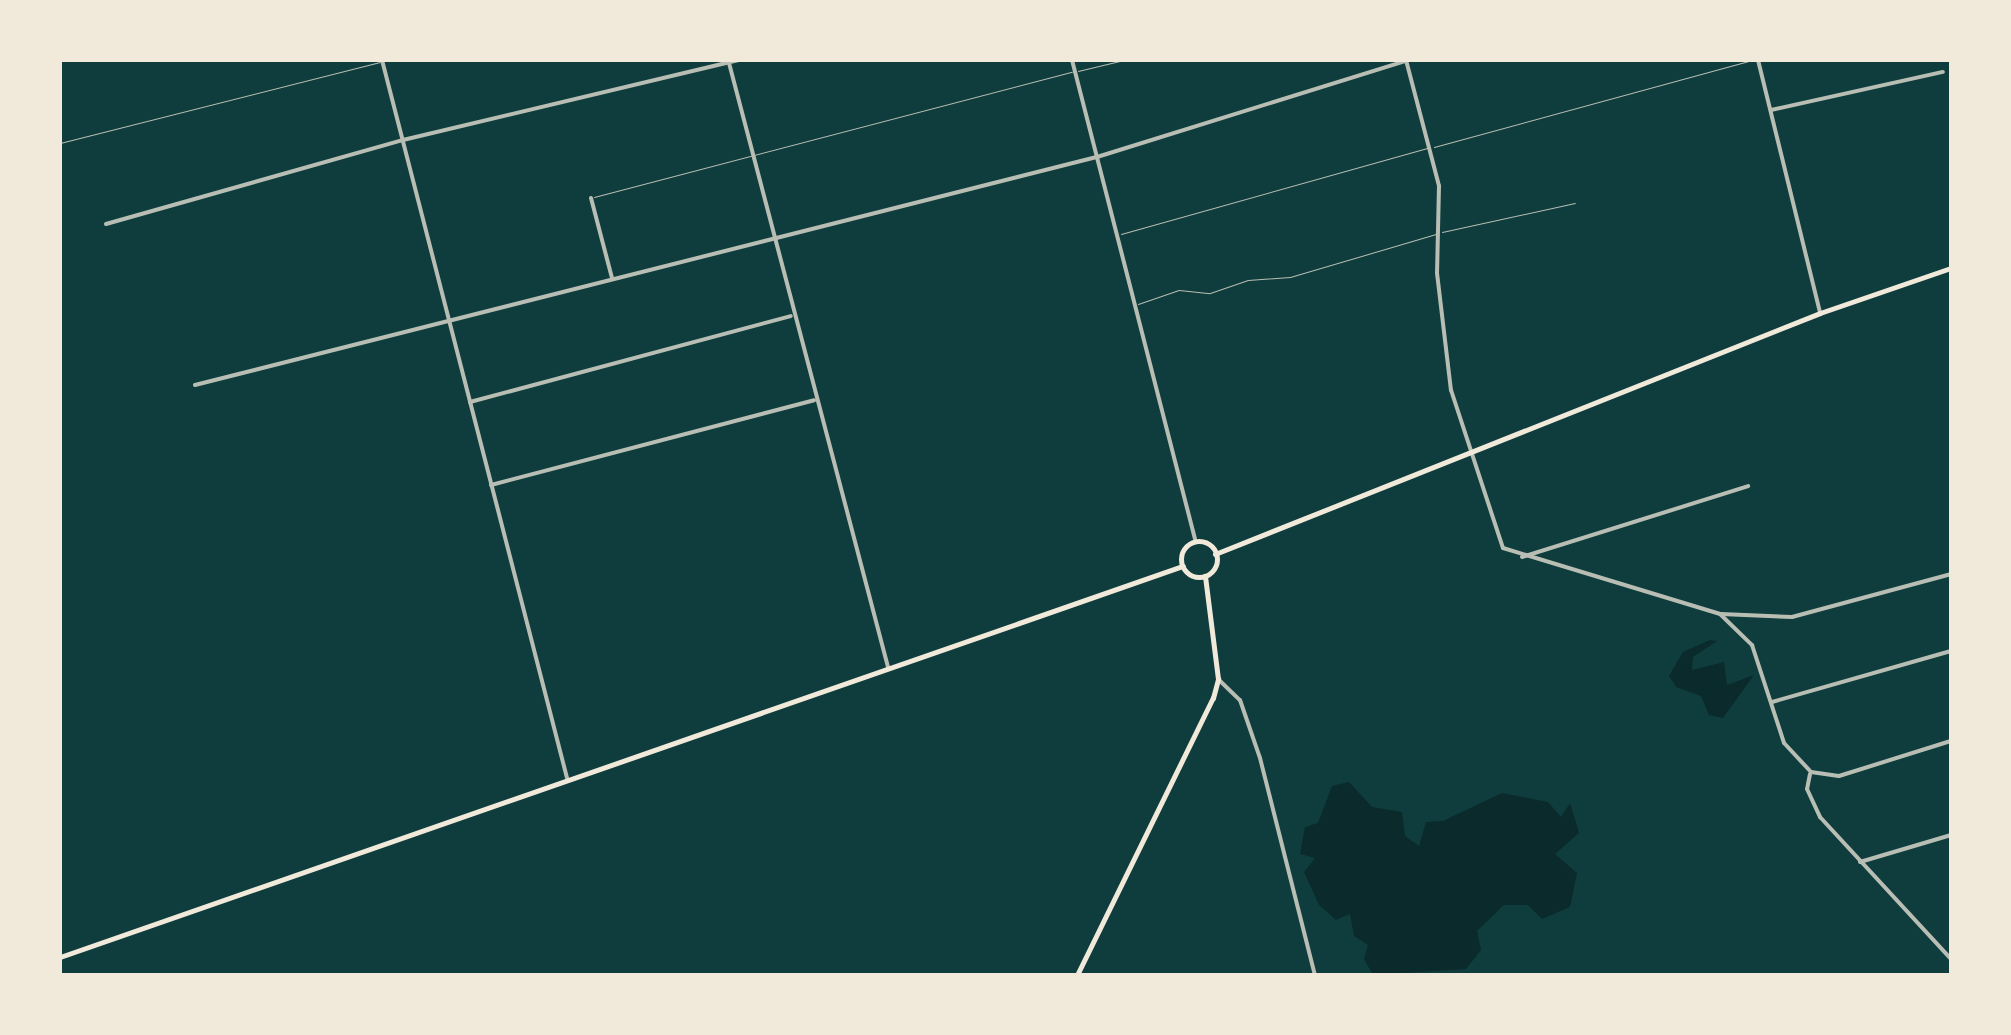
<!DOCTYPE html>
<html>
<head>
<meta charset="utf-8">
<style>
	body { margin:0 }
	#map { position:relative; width:2011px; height:1035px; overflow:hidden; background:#0f3d3e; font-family:Lato,sans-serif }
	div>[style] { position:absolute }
	.water>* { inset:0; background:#0a2a2b }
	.service>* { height:1px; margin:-0.5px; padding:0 0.5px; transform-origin:0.5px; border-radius:0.5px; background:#b8beb3 }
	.minor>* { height:4px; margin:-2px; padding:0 2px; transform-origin:2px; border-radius:2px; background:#b8beb3 }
	.tertiary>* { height:4px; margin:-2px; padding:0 2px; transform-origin:2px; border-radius:2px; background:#b8beb3 }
	.secondary>* { height:5px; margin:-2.5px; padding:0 2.5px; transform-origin:2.5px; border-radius:2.5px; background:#f1e9da }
	.primary>* { height:5px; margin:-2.5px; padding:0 2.5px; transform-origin:2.5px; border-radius:2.5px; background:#f1e9da }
	.primary>.ring { margin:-2.5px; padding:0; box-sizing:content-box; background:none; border:5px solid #f1e9da; border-radius:50% }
	span { translate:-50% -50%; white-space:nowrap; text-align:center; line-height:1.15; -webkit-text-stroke:10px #f1e9da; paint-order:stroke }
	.frame { position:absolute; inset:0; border:62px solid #f1e9da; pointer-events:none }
</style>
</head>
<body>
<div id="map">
	<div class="water">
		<div style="clip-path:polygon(1710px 640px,1717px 641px,1693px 657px,1692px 670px,1724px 662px,1727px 685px,1754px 675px,1723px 718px,1709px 715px,1701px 696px,1676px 687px,1669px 676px,1683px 652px)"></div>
		<div style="clip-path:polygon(1349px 782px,1372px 807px,1402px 812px,1405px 836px,1419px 846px,1426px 822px,1443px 821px,1502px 793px,1548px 802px,1561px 817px,1570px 803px,1579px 833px,1555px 854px,1577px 873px,1570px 907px,1542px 919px,1528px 905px,1504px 905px,1477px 931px,1481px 950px,1466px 969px,1373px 975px,1364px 959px,1368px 945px,1354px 936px,1350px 914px,1336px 920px,1319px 905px,1304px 872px,1315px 858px,1300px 854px,1305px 827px,1318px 823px,1332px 786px)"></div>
	</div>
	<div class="service">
		<div style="left:1078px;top:71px;width:47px;rotate:-13.4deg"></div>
		<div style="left:60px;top:143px;width:330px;rotate:-14.2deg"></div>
		<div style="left:1434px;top:147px;width:329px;rotate:-15.3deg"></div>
		<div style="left:594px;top:197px;width:494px;rotate:-14.7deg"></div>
		<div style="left:1442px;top:232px;width:136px;rotate:-12.3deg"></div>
		<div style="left:1121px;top:234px;width:318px;rotate:-15.7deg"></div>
		<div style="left:1138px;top:304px;width:43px;rotate:-18.9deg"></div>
		<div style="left:1179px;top:290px;width:31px;rotate:6deg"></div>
		<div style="left:1210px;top:293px;width:40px;rotate:-18.9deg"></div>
		<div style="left:1248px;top:280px;width:42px;rotate:-4.1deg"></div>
		<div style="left:1290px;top:277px;width:152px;rotate:-16.4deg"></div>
	</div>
	<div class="minor">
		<div style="left:1072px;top:60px;width:498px;rotate:75.6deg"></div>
		<div style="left:1406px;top:60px;width:130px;rotate:75.3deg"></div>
		<div style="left:1439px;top:186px;width:87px;rotate:91.3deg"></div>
		<div style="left:1437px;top:273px;width:118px;rotate:83.2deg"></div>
		<div style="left:1451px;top:390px;width:166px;rotate:71.8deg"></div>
		<div style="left:1503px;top:548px;width:227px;rotate:16.9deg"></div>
		<div style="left:1720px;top:614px;width:45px;rotate:44.1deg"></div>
		<div style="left:1752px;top:645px;width:103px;rotate:71.9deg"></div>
		<div style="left:1784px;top:743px;width:40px;rotate:47deg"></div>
		<div style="left:1811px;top:772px;width:28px;rotate:8deg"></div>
		<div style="left:1839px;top:776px;width:117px;rotate:-17.4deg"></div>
		<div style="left:1758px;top:60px;width:260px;rotate:76.2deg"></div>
		<div style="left:729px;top:63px;width:625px;rotate:75.25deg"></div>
		<div style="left:1771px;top:110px;width:176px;rotate:-12.5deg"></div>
		<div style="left:591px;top:198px;width:83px;rotate:75.3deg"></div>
		<div style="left:106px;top:224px;width:309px;rotate:-15.8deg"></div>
		<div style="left:403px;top:140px;width:345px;rotate:-13.4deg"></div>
		<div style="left:195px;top:385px;width:930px;rotate:-14.19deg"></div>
		<div style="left:1097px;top:157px;width:326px;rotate:-17.3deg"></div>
		<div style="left:470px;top:402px;width:332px;rotate:-15deg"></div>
		<div style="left:491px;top:485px;width:334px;rotate:-14.7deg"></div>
		<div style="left:1522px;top:557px;width:237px;rotate:-17.4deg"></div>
		<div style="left:1721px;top:614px;width:71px;rotate:2.4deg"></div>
		<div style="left:1792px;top:617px;width:165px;rotate:-15.1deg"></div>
		<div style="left:1218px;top:679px;width:30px;rotate:44deg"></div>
		<div style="left:1240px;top:700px;width:61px;rotate:71deg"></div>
		<div style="left:1260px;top:758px;width:224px;rotate:75.8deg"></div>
		<div style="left:1772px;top:702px;width:186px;rotate:-15.9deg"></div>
		<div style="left:1810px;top:774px;width:15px;rotate:101deg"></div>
		<div style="left:1807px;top:789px;width:31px;rotate:65deg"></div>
		<div style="left:1820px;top:817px;width:193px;rotate:47.3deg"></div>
		<div style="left:1860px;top:862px;width:95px;rotate:-16.5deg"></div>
	</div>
	<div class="tertiary">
		<div style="left:382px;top:60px;width:741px;rotate:75.55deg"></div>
	</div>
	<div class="secondary">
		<div style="left:1077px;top:975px;width:309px;rotate:-63.9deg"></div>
		<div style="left:1213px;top:698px;width:20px;rotate:-75deg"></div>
		<div style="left:1218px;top:679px;width:104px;rotate:-97.2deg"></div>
	</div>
	<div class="primary">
		<div class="ring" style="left:1181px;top:541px;width:31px;height:31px"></div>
		<div style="left:1215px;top:554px;width:651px;rotate:-21.72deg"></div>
		<div style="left:1820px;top:313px;width:139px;rotate:-19deg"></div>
		<div style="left:60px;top:957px;width:1189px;rotate:-19.2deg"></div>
	</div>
	<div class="frame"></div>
</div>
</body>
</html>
